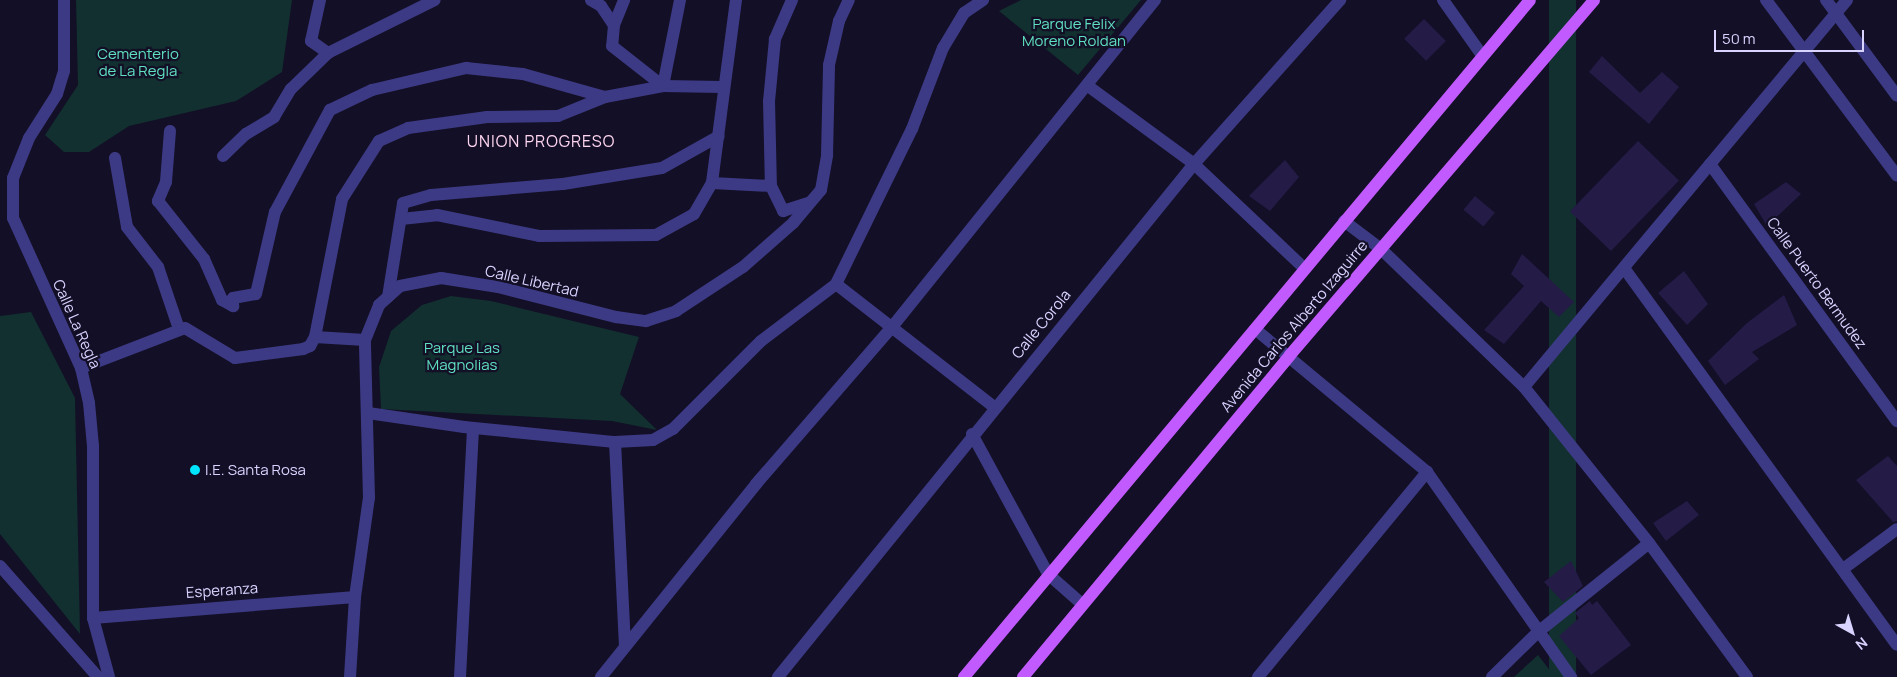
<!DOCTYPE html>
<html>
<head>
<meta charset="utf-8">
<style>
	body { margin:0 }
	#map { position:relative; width:1897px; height:677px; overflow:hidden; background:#130f26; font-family:Manrope,sans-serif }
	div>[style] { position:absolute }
	.green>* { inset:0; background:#12302f; transform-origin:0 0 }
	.building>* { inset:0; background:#241b47; transform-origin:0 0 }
	.pedestrian>* { height:12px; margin:-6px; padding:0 6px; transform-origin:6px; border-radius:6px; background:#3d3a85 }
	.minor>* { height:12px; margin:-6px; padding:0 6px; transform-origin:6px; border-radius:6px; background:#3d3a85 }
	.tertiary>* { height:12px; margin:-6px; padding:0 6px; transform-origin:6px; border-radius:6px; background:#3d3a85 }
	.primary>* { height:12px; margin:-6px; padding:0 6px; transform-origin:6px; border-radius:6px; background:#c25bff }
	.dots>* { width:14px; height:14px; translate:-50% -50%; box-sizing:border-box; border:2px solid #130f26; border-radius:50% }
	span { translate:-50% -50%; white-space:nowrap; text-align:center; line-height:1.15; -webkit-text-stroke:4.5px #130f26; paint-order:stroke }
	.park-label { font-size:15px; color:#5fe0c0 }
	.street-label { font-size:15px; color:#d9d4ff }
	.poi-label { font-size:15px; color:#d9d4ff }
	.left { translate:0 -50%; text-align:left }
	.neighbourhood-label { font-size:16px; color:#ffd6f0; letter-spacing:1px }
	.north { position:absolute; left:1827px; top:607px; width:50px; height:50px; -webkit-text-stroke:4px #130f26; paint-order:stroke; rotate:141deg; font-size:14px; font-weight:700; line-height:20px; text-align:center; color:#d9d4ff }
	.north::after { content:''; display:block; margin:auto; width:18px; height:22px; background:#d9d4ff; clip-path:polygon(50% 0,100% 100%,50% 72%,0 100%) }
	.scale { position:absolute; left:1714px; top:30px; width:150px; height:22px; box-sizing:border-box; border:2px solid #d9d4ff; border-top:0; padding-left:6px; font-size:15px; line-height:18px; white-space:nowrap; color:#d9d4ff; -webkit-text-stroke:4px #130f26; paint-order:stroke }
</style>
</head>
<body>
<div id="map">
	<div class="green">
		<div style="clip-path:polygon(76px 0,292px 0,282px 72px,236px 101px,129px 126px,89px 152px,64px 152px,45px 135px,78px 85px)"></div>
		<div style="clip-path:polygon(1021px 0,1141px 0,1078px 75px,999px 11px)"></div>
		<div style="left:1549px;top:0;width:27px;height:886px"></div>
		<div style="clip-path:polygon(451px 296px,491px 301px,639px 337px,620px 394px,657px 430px,612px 421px,381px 409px,379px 367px,391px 331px,422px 305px)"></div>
		<div style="clip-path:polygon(31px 312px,75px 398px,80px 634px,0 534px,0 316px)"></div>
		<div style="clip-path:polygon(1538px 655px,1555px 677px,1514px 677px)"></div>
	</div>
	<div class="building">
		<div style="left:1424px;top:19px;width:31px;height:28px;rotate:45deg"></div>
		<div style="clip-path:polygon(1602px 56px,1640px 93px,1662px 72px,1679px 87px,1649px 124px,1589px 72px)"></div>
		<div style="left:1638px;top:141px;width:57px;height:98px;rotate:44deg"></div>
		<div style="clip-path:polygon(1285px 160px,1299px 177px,1270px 211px,1249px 196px)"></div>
		<div style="clip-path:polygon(1786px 182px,1801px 194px,1767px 226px,1754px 204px)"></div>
		<div style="left:1475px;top:196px;width:26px;height:18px;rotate:40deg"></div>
		<div style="clip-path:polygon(1522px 254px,1574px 302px,1559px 317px,1541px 301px,1504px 344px,1484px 330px,1524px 286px,1511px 274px)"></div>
		<div style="clip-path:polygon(1684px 271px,1708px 304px,1687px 325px,1658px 293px)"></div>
		<div style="clip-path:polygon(1784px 295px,1797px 325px,1752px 352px,1759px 359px,1725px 385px,1708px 361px,1747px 323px)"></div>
		<div style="clip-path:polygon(1888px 456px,1897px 466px,1897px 521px,1893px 522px,1856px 480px)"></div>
		<div style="clip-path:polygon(1687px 501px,1699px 515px,1666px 541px,1653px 523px)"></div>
		<div style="clip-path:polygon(1571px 561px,1583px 586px,1563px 602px,1544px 582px)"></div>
		<div style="clip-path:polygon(1590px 601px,1592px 605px,1597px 601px,1631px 645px,1591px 675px,1559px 636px,1579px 618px,1575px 613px)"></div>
	</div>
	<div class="pedestrian">
		<div style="left:320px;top:0;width:42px;rotate:102.4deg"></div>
		<div style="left:311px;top:41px;width:21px;rotate:35deg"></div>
		<div style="left:591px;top:0;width:12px;rotate:31deg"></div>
		<div style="left:601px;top:6px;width:23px;rotate:56deg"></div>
		<div style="left:614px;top:25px;width:21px;rotate:95deg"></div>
		<div style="left:612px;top:46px;width:65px;rotate:38.1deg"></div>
		<div style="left:663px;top:86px;width:59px;rotate:1deg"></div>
		<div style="left:736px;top:0;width:185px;rotate:97.5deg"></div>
		<div style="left:712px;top:183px;width:59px;rotate:2.9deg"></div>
		<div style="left:792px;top:0;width:43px;rotate:113.6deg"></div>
		<div style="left:775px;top:39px;width:62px;rotate:95.5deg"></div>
		<div style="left:769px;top:101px;width:85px;rotate:88.7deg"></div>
		<div style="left:771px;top:186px;width:28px;rotate:64deg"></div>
		<div style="left:783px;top:211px;width:28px;rotate:-18deg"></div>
		<div style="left:614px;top:25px;width:27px;rotate:-68deg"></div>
		<div style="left:170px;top:131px;width:51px;rotate:94.5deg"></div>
		<div style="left:166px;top:182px;width:21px;rotate:113deg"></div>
		<div style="left:158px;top:201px;width:74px;rotate:51.6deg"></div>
		<div style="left:204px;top:259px;width:45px;rotate:66.3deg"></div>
		<div style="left:222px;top:300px;width:13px;rotate:29deg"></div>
		<div style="left:233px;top:306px;width:8px;rotate:-90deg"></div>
		<div style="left:233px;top:298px;width:23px;rotate:-10deg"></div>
		<div style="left:256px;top:294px;width:84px;rotate:-77deg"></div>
		<div style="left:275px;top:212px;width:116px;rotate:-61.7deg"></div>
		<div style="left:330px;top:110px;width:47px;rotate:-25.5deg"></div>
		<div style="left:372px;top:90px;width:97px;rotate:-13.2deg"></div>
		<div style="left:466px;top:68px;width:57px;rotate:6deg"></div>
		<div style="left:523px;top:74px;width:85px;rotate:15.7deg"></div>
		<div style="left:605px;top:97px;width:59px;rotate:-10.7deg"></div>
		<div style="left:663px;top:86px;width:88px;rotate:-78.8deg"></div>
		<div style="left:223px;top:156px;width:32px;rotate:-44deg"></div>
		<div style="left:246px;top:134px;width:33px;rotate:-31deg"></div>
		<div style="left:274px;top:117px;width:33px;rotate:-59deg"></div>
		<div style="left:291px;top:89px;width:52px;rotate:-44.2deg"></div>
		<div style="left:328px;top:53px;width:119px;rotate:-26.4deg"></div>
		<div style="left:115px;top:158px;width:70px;rotate:80.1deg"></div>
		<div style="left:127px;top:227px;width:51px;rotate:52.2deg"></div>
		<div style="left:158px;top:267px;width:65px;rotate:71.3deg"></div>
		<div style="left:401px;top:219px;width:36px;rotate:-6deg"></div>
		<div style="left:437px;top:215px;width:104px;rotate:11.6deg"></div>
		<div style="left:539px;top:236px;width:117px;rotate:-0.5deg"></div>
		<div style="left:656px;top:235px;width:43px;rotate:-28.9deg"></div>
		<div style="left:694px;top:214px;width:36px;rotate:-60deg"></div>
		<div style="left:388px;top:297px;width:95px;rotate:-80.9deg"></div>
		<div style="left:403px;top:203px;width:29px;rotate:-16deg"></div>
		<div style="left:431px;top:195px;width:132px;rotate:-4.8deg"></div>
		<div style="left:563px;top:184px;width:100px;rotate:-9.2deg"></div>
		<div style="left:662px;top:168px;width:65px;rotate:-29.3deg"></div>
		<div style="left:315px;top:337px;width:141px;rotate:-78.9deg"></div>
		<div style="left:342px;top:199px;width:69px;rotate:-57.5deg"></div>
		<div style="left:379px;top:141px;width:32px;rotate:-24deg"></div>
		<div style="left:408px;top:128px;width:80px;rotate:-7.9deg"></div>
		<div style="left:487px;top:117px;width:71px;rotate:-0.8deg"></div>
		<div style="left:558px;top:116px;width:51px;rotate:-22deg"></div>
	</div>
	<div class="minor">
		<div style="left:64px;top:0;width:71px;rotate:90deg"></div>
		<div style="left:64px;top:71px;width:24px;rotate:107deg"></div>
		<div style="left:57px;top:94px;width:52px;rotate:122.5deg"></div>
		<div style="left:29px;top:138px;width:43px;rotate:111.8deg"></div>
		<div style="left:13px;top:178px;width:40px;rotate:90deg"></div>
		<div style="left:13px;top:218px;width:165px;rotate:65.6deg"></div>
		<div style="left:81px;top:368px;width:36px;rotate:77deg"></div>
		<div style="left:89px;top:403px;width:43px;rotate:84.7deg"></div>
		<div style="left:93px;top:446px;width:172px;rotate:90deg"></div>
		<div style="left:93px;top:618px;width:61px;rotate:74.8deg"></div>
		<div style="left:1443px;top:0;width:67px;rotate:54.7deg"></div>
		<div style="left:1088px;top:86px;width:132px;rotate:36.3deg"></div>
		<div style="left:1194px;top:164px;width:151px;rotate:43.4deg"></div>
		<div style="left:1710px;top:164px;width:318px;rotate:54deg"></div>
		<div style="left:1344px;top:221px;width:46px;rotate:37.1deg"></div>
		<div style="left:1381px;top:249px;width:199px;rotate:44deg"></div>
		<div style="left:1524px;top:387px;width:200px;rotate:51.3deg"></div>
		<div style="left:1649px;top:543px;width:166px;rotate:53.8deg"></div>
		<div style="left:1624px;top:268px;width:465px;rotate:54.1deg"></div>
		<div style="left:836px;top:284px;width:200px;rotate:37.9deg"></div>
		<div style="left:1255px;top:329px;width:224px;rotate:39.7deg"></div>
		<div style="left:1427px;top:472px;width:251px;rotate:54.9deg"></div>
		<div style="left:81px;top:368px;width:111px;rotate:-21deg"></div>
		<div style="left:185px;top:328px;width:58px;rotate:31deg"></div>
		<div style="left:235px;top:358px;width:69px;rotate:-7.5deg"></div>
		<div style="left:303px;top:349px;width:8px;rotate:-23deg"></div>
		<div style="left:310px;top:346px;width:10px;rotate:-61deg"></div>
		<div style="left:315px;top:337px;width:50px;rotate:3.4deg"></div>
		<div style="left:1524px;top:387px;width:504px;rotate:-50.15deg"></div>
		<div style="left:368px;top:413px;width:97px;rotate:8.3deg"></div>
		<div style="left:464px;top:427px;width:152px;rotate:5.7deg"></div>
		<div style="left:615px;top:442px;width:38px;rotate:-3deg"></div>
		<div style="left:653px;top:440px;width:23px;rotate:-29deg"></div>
		<div style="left:673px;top:429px;width:124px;rotate:-45deg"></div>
		<div style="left:761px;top:341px;width:94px;rotate:-37.2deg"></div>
		<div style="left:836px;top:284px;width:173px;rotate:-63.9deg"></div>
		<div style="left:912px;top:129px;width:87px;rotate:-69.1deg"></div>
		<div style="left:943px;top:48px;width:41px;rotate:-59deg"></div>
		<div style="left:964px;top:13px;width:23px;rotate:-34deg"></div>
		<div style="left:972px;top:434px;width:159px;rotate:61.5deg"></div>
		<div style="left:1048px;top:574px;width:45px;rotate:41.4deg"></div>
		<div style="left:615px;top:442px;width:203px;rotate:87.2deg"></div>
		<div style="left:0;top:566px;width:148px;rotate:48.6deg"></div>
		<div style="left:1843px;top:569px;width:67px;rotate:-36.5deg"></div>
		<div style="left:93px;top:618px;width:263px;rotate:-4.6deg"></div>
		<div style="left:350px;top:677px;width:80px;rotate:-86.4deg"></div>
		<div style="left:355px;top:597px;width:100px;rotate:-82deg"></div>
		<div style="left:369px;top:498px;width:158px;rotate:-91.5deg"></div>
		<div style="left:365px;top:340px;width:38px;rotate:-68deg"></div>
		<div style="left:379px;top:305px;width:28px;rotate:-42deg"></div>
		<div style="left:400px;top:286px;width:42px;rotate:-11deg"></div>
		<div style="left:441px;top:278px;width:58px;rotate:9deg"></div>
		<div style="left:498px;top:287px;width:122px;rotate:14.3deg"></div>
		<div style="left:616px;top:317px;width:30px;rotate:8deg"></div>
		<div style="left:646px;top:321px;width:32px;rotate:-18deg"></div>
		<div style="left:676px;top:311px;width:80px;rotate:-33.3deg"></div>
		<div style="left:743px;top:267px;width:67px;rotate:-41.3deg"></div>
		<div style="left:793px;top:223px;width:43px;rotate:-49.7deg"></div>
		<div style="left:821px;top:190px;width:36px;rotate:-80deg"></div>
		<div style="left:827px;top:155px;width:90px;rotate:-88.7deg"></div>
		<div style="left:829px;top:65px;width:45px;rotate:-77.2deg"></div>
		<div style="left:839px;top:21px;width:23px;rotate:-65deg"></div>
		<div style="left:460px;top:677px;width:249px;rotate:-87deg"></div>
		<div style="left:601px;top:677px;width:248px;rotate:-51.2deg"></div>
		<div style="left:756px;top:484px;width:208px;rotate:-49.1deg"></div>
		<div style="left:892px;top:327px;width:420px;rotate:-51.2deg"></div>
		<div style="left:778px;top:677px;width:660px;rotate:-50.96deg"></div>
		<div style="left:1194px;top:164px;width:220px;rotate:-48.3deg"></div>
		<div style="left:1258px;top:677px;width:266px;rotate:-50.5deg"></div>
		<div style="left:1492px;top:677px;width:64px;rotate:-44.4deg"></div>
		<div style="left:1538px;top:632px;width:142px;rotate:-38.7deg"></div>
	</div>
	<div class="tertiary">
		<div style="left:1766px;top:0;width:219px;rotate:53.3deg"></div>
		<div style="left:1826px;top:0;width:119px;rotate:53.5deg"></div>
	</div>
	<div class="primary">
		<div style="left:964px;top:677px;width:882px;rotate:-50.1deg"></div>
		<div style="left:1023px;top:677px;width:418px;rotate:-50.3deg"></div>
		<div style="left:1290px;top:355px;width:467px;rotate:-49.4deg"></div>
	</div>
	<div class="dots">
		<div style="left:195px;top:470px;background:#00e5ff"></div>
	</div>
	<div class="park-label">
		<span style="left:1074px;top:32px">Parque Felix<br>Moreno Roldan</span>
		<span style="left:138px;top:62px">Cementerio<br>de La Regla</span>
		<span style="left:462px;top:356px">Parque Las<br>Magnolias</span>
	</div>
	<div class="street-label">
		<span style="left:532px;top:281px;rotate:13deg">Calle Libertad</span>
		<span style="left:1817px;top:283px;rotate:54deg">Calle Puerto Bermudez</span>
		<span style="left:77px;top:324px;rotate:66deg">Calle La Regla</span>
		<span style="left:1041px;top:324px;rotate:-51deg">Calle Corola</span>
		<span style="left:1294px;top:326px;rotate:-50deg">Avenida Carlos Alberto Izaguirre</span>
		<span style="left:222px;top:590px;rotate:-4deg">Esperanza</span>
	</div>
	<div class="poi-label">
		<span class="left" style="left:205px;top:470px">I.E. Santa Rosa</span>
	</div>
	<div class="neighbourhood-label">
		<span style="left:541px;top:141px">UNION PROGRESO</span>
	</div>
	<div class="north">N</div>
	<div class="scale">50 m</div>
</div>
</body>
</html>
